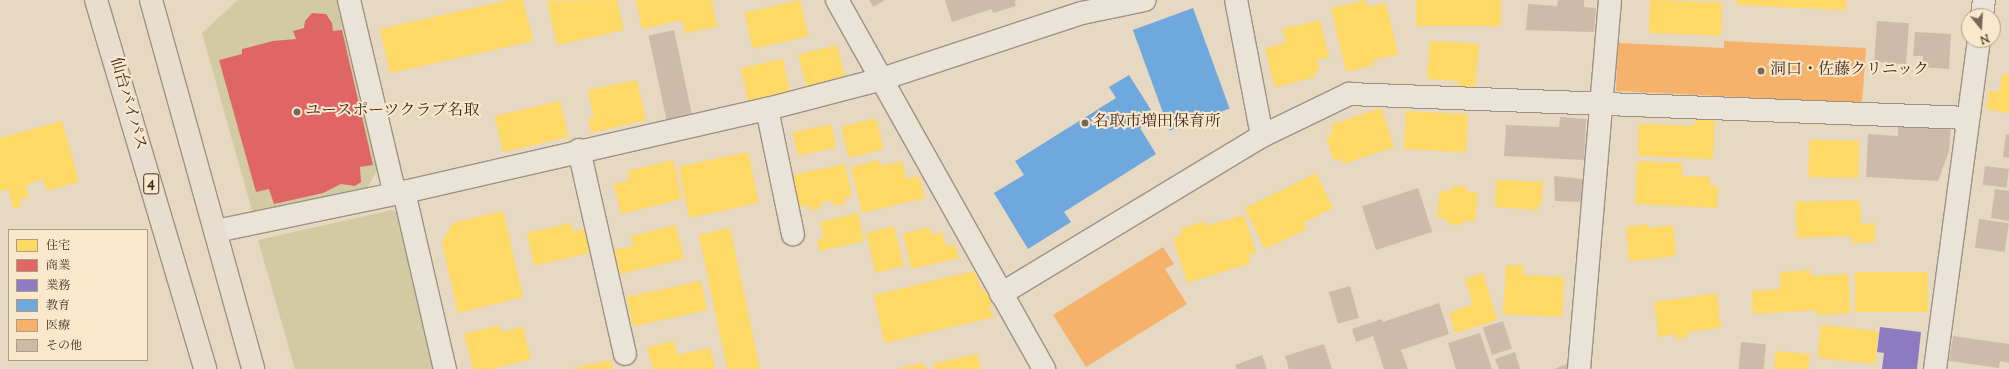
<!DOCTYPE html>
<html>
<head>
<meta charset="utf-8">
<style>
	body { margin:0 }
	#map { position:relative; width:2009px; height:369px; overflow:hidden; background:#e7d8c1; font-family:"Sorts Mill Goudy","Noto Serif JP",serif }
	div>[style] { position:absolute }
	.green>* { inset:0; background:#d2caa2 }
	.homes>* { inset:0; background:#ffd966; transform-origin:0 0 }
	.shops>* { inset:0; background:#e06666 }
	.offices>* { inset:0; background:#8e7cc3 }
	.schools>* { inset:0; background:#6fa8dc; transform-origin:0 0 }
	.health>* { inset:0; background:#f6b26b }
	.building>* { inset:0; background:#cebaa9; transform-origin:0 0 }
	.roads { filter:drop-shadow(1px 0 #9d9284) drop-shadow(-1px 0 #9d9284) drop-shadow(0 1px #9d9284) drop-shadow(0 -1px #9d9284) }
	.minor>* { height:22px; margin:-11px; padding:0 11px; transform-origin:11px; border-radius:11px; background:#eae3d7 }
	.trunk>* { height:22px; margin:-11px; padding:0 11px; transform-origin:11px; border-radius:11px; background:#e7ded0 }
	.dots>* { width:11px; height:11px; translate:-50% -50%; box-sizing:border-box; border:2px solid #fae8cc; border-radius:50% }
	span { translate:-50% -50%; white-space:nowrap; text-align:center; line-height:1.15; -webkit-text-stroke:4px #fae8cc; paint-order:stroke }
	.shield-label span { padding:1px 3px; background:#fae8cc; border:1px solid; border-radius:3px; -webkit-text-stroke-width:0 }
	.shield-label { font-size:15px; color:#412a20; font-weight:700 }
	.poi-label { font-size:16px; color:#412a20 }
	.left { translate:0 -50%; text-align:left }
	.street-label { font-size:16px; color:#412a20 }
	.legend { position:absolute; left:8px; top:229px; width:140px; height:132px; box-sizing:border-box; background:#fae8cc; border:1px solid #b09c87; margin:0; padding:5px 7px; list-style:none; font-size:12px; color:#412a20 }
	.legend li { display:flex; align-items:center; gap:8px; height:20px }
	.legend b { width:20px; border:1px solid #b09c87 }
	.north { position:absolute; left:1961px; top:8px; width:40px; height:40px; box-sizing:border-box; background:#fae8cc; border:1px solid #b09c87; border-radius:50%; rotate:162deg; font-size:11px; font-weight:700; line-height:16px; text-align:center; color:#412a20 }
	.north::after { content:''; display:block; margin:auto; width:14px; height:18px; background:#7b6758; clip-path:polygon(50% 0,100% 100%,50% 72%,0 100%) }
</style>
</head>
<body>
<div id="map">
	<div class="green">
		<div style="clip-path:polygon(238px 0,338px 0,380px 165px,367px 188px,253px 214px,202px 33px)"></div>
		<div style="clip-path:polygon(392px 210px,400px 214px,436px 369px,295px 369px,258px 240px)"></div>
	</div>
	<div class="homes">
		<div style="clip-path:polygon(510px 0,523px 0,533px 41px,390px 73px,380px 29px)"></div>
		<div style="clip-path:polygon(617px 0,624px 30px,557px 45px,547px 1px)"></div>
		<div style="clip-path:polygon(636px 0,712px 0,717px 27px,685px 33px,682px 20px,642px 29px)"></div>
		<div style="left:800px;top:0;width:37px;height:57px;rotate:77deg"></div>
		<div style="clip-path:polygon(1366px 0,1367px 7px,1386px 3px,1398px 54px,1373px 60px,1374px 65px,1346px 72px,1331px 8px)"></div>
		<div style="left:1416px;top:0;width:85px;height:26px"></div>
		<div style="left:1650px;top:0;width:72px;height:33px;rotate:2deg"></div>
		<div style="clip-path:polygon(1737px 0,1846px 0,1846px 10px,1737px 5px)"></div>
		<div style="clip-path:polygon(1320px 20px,1329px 57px,1317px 60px,1319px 71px,1314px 72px,1316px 77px,1275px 87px,1265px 48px,1286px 43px,1282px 29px)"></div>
		<div style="clip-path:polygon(1430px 41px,1479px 44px,1475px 87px,1458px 86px,1458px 81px,1427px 79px)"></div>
		<div style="left:837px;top:45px;width:32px;height:40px;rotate:76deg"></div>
		<div style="left:783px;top:59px;width:33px;height:43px;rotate:78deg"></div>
		<div style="clip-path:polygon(2002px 74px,2009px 75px,2009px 113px,1986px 109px,1989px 91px,1999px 92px)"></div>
		<div style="clip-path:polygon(637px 80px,646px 120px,591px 133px,588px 119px,594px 118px,588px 90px)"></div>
		<div style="left:560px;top:101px;width:37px;height:67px;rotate:77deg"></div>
		<div style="clip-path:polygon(1381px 108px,1394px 147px,1343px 164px,1341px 158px,1334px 161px,1326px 136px,1333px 134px,1331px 125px)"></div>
		<div style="left:1406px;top:111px;width:62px;height:38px;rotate:3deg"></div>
		<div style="clip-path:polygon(1695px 114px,1715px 115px,1713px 159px,1638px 156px,1639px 124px,1694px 126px)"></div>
		<div style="left:876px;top:118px;width:32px;height:36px;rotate:76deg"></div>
		<div style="clip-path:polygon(62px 121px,79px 182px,47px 191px,43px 179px,26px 185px,29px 197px,20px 199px,22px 206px,13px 208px,8px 189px,0 191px,0 138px)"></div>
		<div style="left:831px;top:124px;width:24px;height:39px;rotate:78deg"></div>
		<div style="left:1809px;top:140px;width:50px;height:37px;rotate:1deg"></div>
		<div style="left:748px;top:152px;width:52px;height:71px;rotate:78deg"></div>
		<div style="clip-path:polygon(673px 160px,682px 199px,621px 214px,614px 184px,630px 180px,627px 171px)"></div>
		<div style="clip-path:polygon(879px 160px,880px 166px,902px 161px,906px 179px,919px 176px,925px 198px,862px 213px,851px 167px)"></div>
		<div style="clip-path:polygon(1637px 161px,1682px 163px,1682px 176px,1710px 177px,1710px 186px,1718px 186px,1717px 208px,1635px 204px)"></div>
		<div style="clip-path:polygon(845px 164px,852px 196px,844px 197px,846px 204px,834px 206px,833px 200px,820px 203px,821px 208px,810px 211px,809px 205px,799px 207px,792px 175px)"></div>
		<div style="clip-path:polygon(1316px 173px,1333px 208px,1303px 223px,1307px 229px,1265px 249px,1245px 208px)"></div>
		<div style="clip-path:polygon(1496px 180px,1543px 182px,1541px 205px,1538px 205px,1538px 210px,1495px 207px)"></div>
		<div style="clip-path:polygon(1452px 186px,1467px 187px,1467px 192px,1478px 193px,1475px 222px,1463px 220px,1463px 225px,1447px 224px,1448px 219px,1437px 218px,1440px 191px,1451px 191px)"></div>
		<div style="clip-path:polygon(1860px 200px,1861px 224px,1875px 223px,1875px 242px,1852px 243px,1851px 236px,1797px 238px,1795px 202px)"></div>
		<div style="clip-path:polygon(503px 211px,523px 297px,458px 313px,442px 242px,453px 223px)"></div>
		<div style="clip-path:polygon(858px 213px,864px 241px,819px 251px,817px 240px,824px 238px,820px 222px)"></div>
		<div style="clip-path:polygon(1244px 215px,1256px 253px,1248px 255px,1251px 263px,1187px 283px,1173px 238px,1182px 235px,1180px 229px,1205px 221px,1206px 226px)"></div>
		<div style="clip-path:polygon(571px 223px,573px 232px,596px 226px,601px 250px,534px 266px,527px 233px)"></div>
		<div style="clip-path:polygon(1648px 224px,1648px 228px,1673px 225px,1676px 256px,1629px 261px,1626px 227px)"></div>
		<div style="clip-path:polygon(676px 225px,684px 259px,620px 274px,614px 250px,633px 246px,631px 236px)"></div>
		<div style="left:894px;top:226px;width:41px;height:29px;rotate:76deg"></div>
		<div style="clip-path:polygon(930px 227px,931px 235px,942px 232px,946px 246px,955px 244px,959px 258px,911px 269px,903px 234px)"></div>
		<div style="left:730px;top:228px;width:144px;height:32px;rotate:78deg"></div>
		<div style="clip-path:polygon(1506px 265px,1523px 265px,1523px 275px,1564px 277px,1562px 317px,1503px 314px)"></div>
		<div style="clip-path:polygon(1811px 270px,1811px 276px,1848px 274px,1851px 313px,1817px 315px,1817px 310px,1753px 314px,1752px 291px,1780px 289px,1780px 272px)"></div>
		<div style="clip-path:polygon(974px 271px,983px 292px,989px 289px,995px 304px,989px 306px,994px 317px,884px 343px,874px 295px)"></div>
		<div style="left:1928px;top:272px;width:40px;height:73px;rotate:90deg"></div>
		<div style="clip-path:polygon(1483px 273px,1497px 320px,1455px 333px,1449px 313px,1473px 304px,1465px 279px)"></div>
		<div style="left:701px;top:281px;width:30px;height:76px;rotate:78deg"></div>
		<div style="clip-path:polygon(1717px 293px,1721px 328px,1687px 332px,1688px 337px,1675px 339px,1675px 334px,1659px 337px,1654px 302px)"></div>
		<div style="clip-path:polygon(499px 325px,501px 332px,523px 327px,531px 359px,492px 369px,473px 369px,464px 334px)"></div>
		<div style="left:1821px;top:325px;width:58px;height:33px;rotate:6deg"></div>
		<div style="clip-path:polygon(674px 341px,677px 355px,710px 348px,715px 369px,653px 369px,647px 347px)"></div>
		<div style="clip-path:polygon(1776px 351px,1810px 354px,1808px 369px,1774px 369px)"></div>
		<div style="clip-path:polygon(977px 354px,981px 369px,934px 369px,933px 364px)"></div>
		<div style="clip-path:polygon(611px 360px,613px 369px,575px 369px,574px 368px)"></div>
		<div style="clip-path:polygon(924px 363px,926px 369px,899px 369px,899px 368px)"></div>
	</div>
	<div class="shops">
		<div style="clip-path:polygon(312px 13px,326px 14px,332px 23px,333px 31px,342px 30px,373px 165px,360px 167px,361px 182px,355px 186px,341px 184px,323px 193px,274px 204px,269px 189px,256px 192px,219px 60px,242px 54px,242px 49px,273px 41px,296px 39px,293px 31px,304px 28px,305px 21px)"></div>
	</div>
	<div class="offices">
		<div style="clip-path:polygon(1880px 327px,1921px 332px,1917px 369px,1882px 369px,1884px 353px,1877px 352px)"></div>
	</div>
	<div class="schools">
		<div style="left:1193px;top:8px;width:107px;height:64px;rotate:70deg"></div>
		<div style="clip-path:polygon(1129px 75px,1151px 110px,1144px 115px,1149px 123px,1140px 128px,1156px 154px,1064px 212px,1071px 222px,1028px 249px,994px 193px,1024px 175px,1015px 161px,1116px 98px,1109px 87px)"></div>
	</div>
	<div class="health">
		<div style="clip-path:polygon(1724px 41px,1866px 48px,1862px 103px,1616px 91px,1618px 43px,1724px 48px)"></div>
		<div style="clip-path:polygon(1163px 247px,1174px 264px,1165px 269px,1187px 304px,1086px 367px,1053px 315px)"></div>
	</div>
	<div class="building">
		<div style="clip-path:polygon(869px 0,885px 0,873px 7px)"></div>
		<div style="clip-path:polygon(945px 0,1018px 0,1014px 1px,1016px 6px,993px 13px,992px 9px,952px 22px)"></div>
		<div style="clip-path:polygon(1558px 0,1584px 0,1584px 7px,1596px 8px,1594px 32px,1526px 30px,1528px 4px,1557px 6px)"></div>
		<div style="left:1877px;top:21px;width:32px;height:41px;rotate:4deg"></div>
		<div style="left:674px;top:30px;width:86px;height:26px;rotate:78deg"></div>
		<div style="clip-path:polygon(1915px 32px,1951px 34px,1949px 69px,1922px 67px,1923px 56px,1913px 56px)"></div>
		<div style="clip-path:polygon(1560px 117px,1586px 119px,1584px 160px,1504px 156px,1506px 125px,1559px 127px)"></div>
		<div style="clip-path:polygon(1898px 124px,1951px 126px,1949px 151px,1938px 181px,1866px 177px,1868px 134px,1898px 136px)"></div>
		<div style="clip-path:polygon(2006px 134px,2009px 135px,2009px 158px,2003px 157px)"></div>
		<div style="left:1985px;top:166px;width:24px;height:19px;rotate:7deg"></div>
		<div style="clip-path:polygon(1554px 176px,1583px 179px,1581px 202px,1555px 201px)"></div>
		<div style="left:1418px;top:188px;width:46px;height:59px;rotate:72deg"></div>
		<div style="clip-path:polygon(1995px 189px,2009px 191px,2009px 221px,1991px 218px)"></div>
		<div style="left:1979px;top:219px;width:30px;height:29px;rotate:8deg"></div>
		<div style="left:1350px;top:286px;width:33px;height:22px;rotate:74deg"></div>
		<div style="clip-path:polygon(1439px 303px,1449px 334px,1401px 350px,1408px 369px,1384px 369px,1373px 336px,1356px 342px,1352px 329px,1382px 319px,1383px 322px)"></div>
		<div style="left:1503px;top:321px;width:29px;height:21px;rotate:72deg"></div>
		<div style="clip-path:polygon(1480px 333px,1492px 369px,1456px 369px,1448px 343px)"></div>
		<div style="clip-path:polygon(1953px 336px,2009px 344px,2009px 363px,2000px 361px,1999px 368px,1949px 361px)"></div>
		<div style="left:1741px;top:342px;width:25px;height:27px;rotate:5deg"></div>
		<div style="clip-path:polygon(1324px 344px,1332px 369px,1289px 369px,1285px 356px)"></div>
		<div style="clip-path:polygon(1515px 352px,1520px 369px,1499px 369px,1495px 359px)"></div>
		<div style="clip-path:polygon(1262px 355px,1267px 369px,1237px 369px,1235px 365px)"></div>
		<div style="clip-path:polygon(1567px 364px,1569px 369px,1554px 369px)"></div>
	</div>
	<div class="roads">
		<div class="minor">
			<div style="left:349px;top:0;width:199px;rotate:76.7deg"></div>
			<div style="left:837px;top:0;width:423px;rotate:60.7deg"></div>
			<div style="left:1982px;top:16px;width:16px;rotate:-83deg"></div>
			<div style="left:767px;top:109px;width:128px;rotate:78.3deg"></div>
			<div style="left:1262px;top:136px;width:97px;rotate:-25.8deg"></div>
			<div style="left:1349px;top:94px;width:620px;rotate:2.22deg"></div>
			<div style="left:579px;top:150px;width:209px;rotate:77.3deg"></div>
			<div style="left:404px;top:192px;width:182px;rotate:77deg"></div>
			<div style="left:216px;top:231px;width:192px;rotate:-11.7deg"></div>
			<div style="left:404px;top:192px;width:372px;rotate:-12.9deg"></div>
			<div style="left:767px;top:109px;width:119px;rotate:-14.6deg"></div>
			<div style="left:882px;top:79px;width:211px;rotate:-18.3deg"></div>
			<div style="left:1082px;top:13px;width:64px;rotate:-11.7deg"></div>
			<div style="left:1001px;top:294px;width:305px;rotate:-31.2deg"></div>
			<div style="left:1262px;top:136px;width:138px;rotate:-100.8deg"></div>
			<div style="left:1579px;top:369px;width:370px;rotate:-85.2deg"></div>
			<div style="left:1935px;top:369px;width:332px;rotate:-82.4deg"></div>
		</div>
		<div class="trunk">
			<div style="left:96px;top:0;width:385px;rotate:73.5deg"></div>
			<div style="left:151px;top:0;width:383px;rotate:74.5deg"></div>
		</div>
	</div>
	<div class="dots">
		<div style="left:1761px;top:71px;background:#7b6758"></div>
		<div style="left:297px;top:112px;background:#7b6758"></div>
		<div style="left:1085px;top:123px;background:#7b6758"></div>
	</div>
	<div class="shield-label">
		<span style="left:151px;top:184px">4</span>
	</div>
	<div class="poi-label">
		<span class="left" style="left:1770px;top:71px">洞口・佐藤クリニック</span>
		<span class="left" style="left:305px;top:112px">ユースポーツクラブ名取</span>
		<span class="left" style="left:1093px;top:123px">名取市増田保育所</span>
	</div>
	<div class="street-label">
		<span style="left:127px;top:104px;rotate:74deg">仙台バイパス</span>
	</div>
	<ul class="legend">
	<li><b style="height:11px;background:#ffd966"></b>住宅</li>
	<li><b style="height:11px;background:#e06666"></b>商業</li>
	<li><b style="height:11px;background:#8e7cc3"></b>業務</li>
	<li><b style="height:11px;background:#6fa8dc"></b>教育</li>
	<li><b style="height:11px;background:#f6b26b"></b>医療</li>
	<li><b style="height:11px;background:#cebaa9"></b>その他</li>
	</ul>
	<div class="north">N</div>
</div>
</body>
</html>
